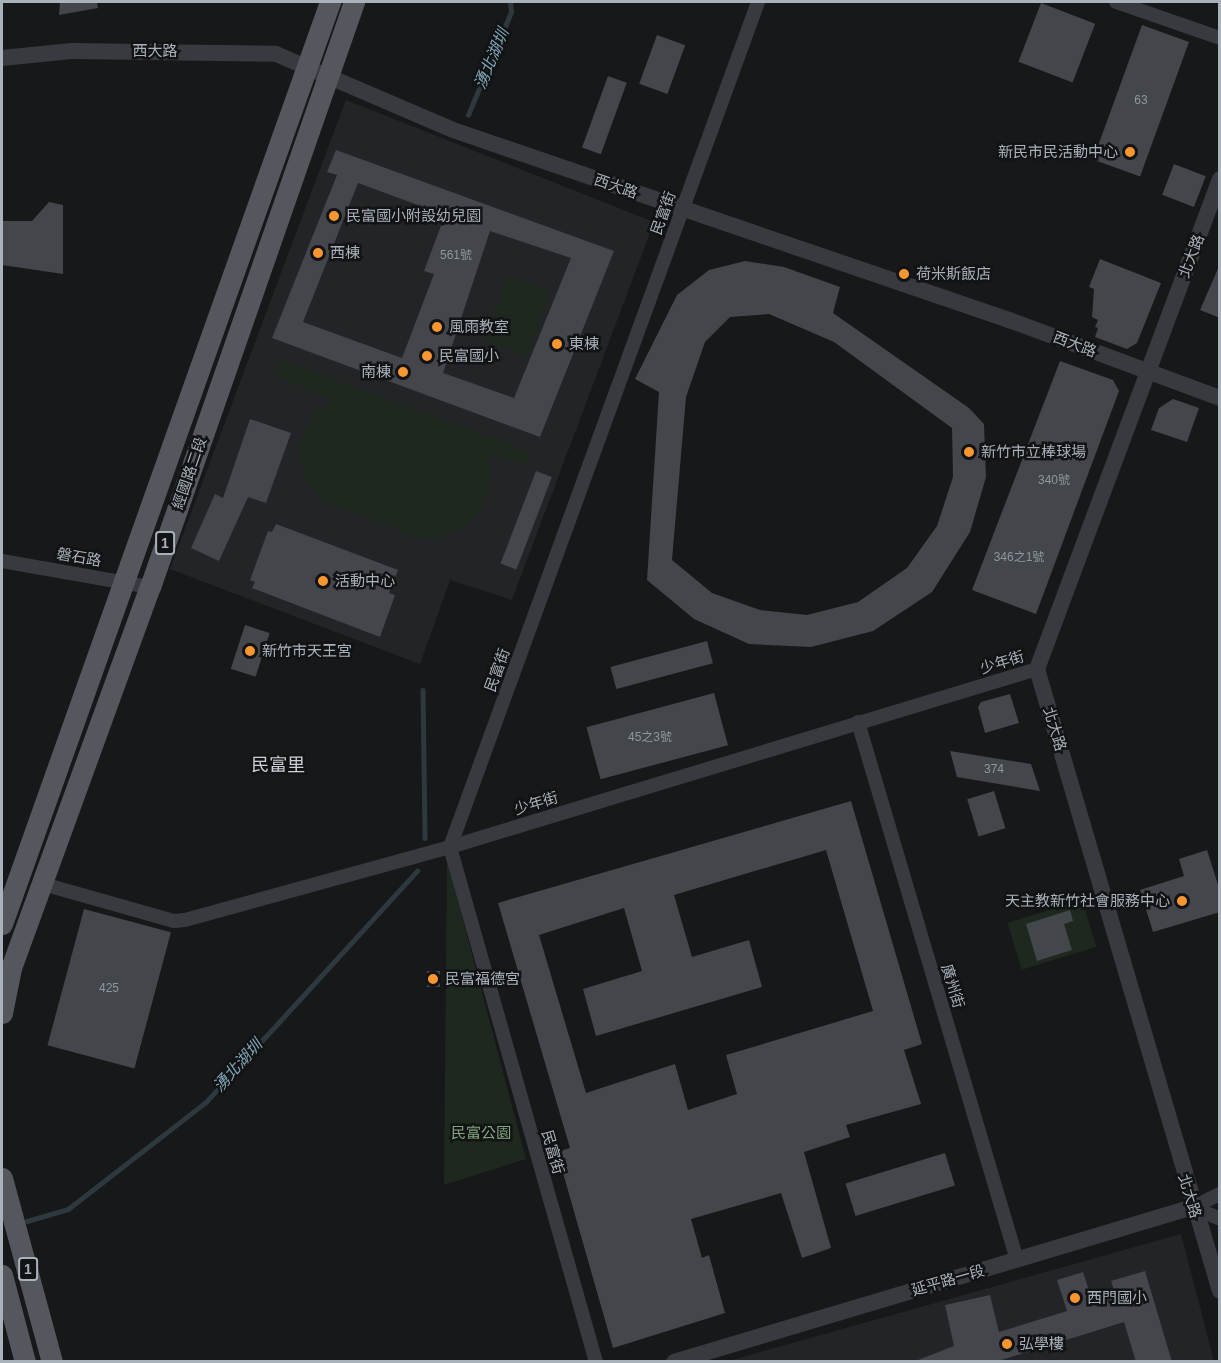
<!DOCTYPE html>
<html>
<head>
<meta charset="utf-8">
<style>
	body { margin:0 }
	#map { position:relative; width:1221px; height:1363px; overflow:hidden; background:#17181a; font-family:Helvetica,"Noto Sans TC",sans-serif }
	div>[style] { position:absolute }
	.built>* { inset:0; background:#232427 }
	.green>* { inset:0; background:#1f281f; transform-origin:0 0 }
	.stream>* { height:4.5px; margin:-2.25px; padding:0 2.25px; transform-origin:2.25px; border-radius:2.25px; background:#2d393e }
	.building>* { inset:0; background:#43464a; transform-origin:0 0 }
	.minor>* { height:14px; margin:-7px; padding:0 7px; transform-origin:7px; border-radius:7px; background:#383a3f }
	.tertiary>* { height:16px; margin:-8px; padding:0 8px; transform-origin:8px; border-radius:8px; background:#383a3f }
	.primary>* { height:21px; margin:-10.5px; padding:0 10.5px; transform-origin:10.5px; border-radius:10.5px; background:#54585e }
	.dots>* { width:16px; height:16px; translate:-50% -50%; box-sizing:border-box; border:3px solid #121315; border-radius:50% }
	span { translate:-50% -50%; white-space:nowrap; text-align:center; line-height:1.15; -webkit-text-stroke:5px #121315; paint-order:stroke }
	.number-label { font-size:12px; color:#90969e }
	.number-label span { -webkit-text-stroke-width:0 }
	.shield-label span { padding:2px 4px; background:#121315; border:2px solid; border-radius:4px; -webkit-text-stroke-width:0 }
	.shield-label { font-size:14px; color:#a9b1ba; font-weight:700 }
	.street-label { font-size:15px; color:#a9b1ba }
	.poi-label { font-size:15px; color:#a9b1ba }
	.right { translate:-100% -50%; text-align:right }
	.left { translate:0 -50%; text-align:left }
	.park-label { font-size:15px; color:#83a57f }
	.water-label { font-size:16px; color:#7fa5b6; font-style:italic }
	.quarter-label { font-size:18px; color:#cacfd6 }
	.frame { position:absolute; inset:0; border:3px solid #a9b1ba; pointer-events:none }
</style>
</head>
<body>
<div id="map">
	<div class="built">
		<div style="clip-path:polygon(346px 100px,654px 222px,512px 600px,450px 580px,420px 664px,170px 569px)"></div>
		<div style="clip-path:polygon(1181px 1234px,1214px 1361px,725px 1362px)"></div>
	</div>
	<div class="green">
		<div style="left:507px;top:276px;width:46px;height:70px;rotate:19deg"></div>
		<div style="clip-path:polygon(280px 359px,531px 452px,526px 466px,487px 452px,492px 478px,483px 508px,464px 528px,434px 540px,416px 537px,323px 501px,303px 476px,298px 444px,314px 414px,333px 400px,273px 375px)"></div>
		<div style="clip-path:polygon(447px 860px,526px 1159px,444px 1185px)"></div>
		<div style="left:1082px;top:900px;width:49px;height:78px;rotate:73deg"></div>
	</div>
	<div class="stream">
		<div style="left:468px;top:115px;width:112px;rotate:-67.3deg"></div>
		<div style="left:511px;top:12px;width:10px;rotate:-96deg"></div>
		<div style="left:423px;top:690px;width:148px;rotate:89.2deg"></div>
		<div style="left:27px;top:1221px;width:43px;rotate:-16.3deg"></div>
		<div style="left:68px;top:1209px;width:175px;rotate:-37.8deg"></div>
		<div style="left:206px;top:1102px;width:313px;rotate:-47.6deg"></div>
	</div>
	<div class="building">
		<div style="clip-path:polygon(60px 2px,97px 2px,98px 8px,59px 15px)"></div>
		<div style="left:1041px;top:3px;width:58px;height:63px;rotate:21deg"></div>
		<div style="left:1142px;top:25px;width:50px;height:143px;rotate:20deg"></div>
		<div style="left:657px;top:35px;width:30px;height:52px;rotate:20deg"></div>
		<div style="left:608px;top:76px;width:20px;height:76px;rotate:20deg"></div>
		<div style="clip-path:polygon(evenodd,336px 150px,614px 251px,540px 437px,272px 338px,337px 175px,327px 172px,336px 150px,358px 183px,445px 215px,424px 271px,434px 274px,402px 358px,303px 322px,358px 183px,336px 150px,490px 231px,571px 258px,514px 398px,443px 373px,490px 231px)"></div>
		<div style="left:1174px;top:164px;width:34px;height:33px;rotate:21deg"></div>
		<div style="clip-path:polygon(49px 202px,63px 205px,63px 274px,2px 265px,2px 221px,32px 221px)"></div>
		<div style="clip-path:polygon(1100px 259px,1161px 283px,1137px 343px,1127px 349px,1095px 337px,1098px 328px,1095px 327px,1098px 320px,1092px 317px,1094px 289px,1089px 287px)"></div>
		<div style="clip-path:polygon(evenodd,745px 261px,784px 267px,840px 287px,833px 313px,969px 408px,984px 424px,986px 477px,970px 532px,932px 592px,873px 631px,811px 647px,749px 644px,694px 619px,647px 580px,659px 392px,635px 379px,677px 295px,709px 270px,745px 261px,769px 314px,834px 342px,952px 428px,953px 477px,937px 526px,907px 568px,858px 602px,807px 615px,760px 610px,712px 593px,672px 560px,686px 397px,705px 342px,730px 317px,769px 314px)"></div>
		<div style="clip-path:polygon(1220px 264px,1220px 318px,1200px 310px)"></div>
		<div style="clip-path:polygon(1060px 361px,1113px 380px,1119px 391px,1036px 614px,972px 590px)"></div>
		<div style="clip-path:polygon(1173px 399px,1199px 408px,1187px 442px,1151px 430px,1159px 408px)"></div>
		<div style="clip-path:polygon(250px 419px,291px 433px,266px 503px,248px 497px,219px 561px,191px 548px,215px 494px,223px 498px)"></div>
		<div style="left:536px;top:471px;width:17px;height:99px;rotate:21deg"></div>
		<div style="clip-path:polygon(276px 524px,398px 570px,389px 593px,395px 595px,380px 637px,252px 588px,255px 582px,250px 580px,268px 531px,272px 532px)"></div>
		<div style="left:245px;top:625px;width:26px;height:46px;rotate:18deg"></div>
		<div style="left:707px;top:641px;width:23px;height:100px;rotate:75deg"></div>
		<div style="left:714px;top:693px;width:54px;height:132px;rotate:75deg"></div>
		<div style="clip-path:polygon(1010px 694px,1019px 723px,985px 733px,978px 707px,981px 702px)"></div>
		<div style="clip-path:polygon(950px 751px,1031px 764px,1040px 791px,957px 777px)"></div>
		<div style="left:994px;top:791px;width:39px;height:28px;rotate:73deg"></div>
		<div style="clip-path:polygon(evenodd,851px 801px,922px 1044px,904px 1050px,921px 1104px,846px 1125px,850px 1137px,804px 1152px,831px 1248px,802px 1258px,781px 1193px,691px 1219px,702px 1258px,709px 1255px,725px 1313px,613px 1348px,557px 1152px,570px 1148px,498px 903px,851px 801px,826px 850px,873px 1011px,726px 1055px,737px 1094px,688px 1110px,675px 1064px,586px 1093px,539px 935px,624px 908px,642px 971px,583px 989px,596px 1036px,762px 987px,749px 940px,692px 957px,674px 895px,826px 850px)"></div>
		<div style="clip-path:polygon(1207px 850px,1220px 891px,1220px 912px,1153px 932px,1140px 890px,1184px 876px,1179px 859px)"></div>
		<div style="left:84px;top:909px;width:90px;height:141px;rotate:15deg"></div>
		<div style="clip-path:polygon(1070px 910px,1073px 921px,1064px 924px,1072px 950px,1037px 961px,1026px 924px)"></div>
		<div style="left:427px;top:971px;width:13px;height:16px"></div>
		<div style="left:945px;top:1153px;width:34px;height:104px;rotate:73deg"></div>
		<div style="clip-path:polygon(1145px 1271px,1172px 1362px,1136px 1362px,1124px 1322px,995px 1362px,913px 1362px,954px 1346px,945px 1305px,990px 1295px,999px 1332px,1067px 1311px,1057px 1280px,1083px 1272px,1093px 1303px,1116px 1296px,1111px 1281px)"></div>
	</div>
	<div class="minor">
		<div style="left:1116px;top:2px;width:110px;rotate:19.1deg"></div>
		<div style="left:2px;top:561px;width:150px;rotate:10deg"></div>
		<div style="left:858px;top:722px;width:561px;rotate:73.54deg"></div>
		<div style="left:43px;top:884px;width:136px;rotate:15.8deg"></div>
		<div style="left:174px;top:921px;width:11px;rotate:-5deg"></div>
		<div style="left:185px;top:920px;width:275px;rotate:-15.4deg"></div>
		<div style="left:450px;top:847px;width:613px;rotate:-16.87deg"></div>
		<div style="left:1193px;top:1207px;width:30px;rotate:-26deg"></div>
		<div style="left:1193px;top:1207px;width:30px;rotate:24deg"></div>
		<div style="left:596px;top:1362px;width:535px;rotate:-105.83deg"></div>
		<div style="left:450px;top:847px;width:899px;rotate:-69.97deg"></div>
	</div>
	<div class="tertiary">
		<div style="left:2px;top:58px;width:70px;rotate:-5.7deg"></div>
		<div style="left:72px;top:51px;width:204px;rotate:0.8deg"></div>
		<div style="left:276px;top:54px;width:193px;rotate:23.2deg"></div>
		<div style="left:453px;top:130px;width:588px;rotate:18.87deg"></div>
		<div style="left:1009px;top:320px;width:225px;rotate:20.3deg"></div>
		<div style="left:1220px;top:179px;width:523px;rotate:110.48deg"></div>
		<div style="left:1037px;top:669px;width:648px;rotate:73.61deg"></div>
		<div style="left:674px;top:1362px;width:542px;rotate:-16.63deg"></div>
	</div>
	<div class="primary">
		<div style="left:2px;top:924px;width:979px;rotate:-70.42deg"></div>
		<div style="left:2px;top:1013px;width:46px;rotate:-78.7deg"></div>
		<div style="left:11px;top:968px;width:406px;rotate:-70deg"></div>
		<div style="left:150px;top:587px;width:620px;rotate:-70.78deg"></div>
		<div style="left:2px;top:1178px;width:191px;rotate:74.8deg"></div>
		<div style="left:2px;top:1275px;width:90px;rotate:75.2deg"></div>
	</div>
	<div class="dots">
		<div style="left:1130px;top:152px;background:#f99630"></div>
		<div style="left:334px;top:216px;background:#f99630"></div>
		<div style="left:318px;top:253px;background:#f99630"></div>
		<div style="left:904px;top:274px;background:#f99630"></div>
		<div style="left:437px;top:327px;background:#f99630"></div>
		<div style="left:557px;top:344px;background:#f99630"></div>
		<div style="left:427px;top:356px;background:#f99630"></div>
		<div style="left:403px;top:372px;background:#f99630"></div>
		<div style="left:969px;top:452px;background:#f99630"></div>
		<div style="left:323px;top:581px;background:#f99630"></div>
		<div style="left:250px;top:651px;background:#f99630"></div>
		<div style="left:1182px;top:901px;background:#f99630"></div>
		<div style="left:433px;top:979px;background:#f99630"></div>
		<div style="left:1075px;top:1298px;background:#f99630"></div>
		<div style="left:1007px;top:1344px;background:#f99630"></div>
	</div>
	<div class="number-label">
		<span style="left:1141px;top:101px">63</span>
		<span style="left:456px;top:256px">561號</span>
		<span style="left:1054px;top:481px">340號</span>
		<span style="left:1019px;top:558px">346之1號</span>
		<span style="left:650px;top:738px">45之3號</span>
		<span style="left:994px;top:770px">374</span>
		<span style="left:109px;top:989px">425</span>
	</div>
	<div class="shield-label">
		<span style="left:165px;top:543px">1</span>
		<span style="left:28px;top:1269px">1</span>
	</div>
	<div class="street-label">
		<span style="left:155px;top:51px">西大路</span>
		<span style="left:616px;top:186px;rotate:19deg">西大路</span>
		<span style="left:663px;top:213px;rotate:-70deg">民富街</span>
		<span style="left:1191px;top:256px;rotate:-69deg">北大路</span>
		<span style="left:1075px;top:344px;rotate:21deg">西大路</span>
		<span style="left:189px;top:473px;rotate:-71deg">經國路二段</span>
		<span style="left:79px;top:557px;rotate:10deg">磐石路</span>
		<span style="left:1002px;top:662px;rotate:-17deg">少年街</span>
		<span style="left:497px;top:670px;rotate:-70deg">民富街</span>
		<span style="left:1055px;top:729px;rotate:73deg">北大路</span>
		<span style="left:536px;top:803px;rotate:-17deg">少年街</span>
		<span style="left:953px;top:986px;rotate:73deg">廣州街</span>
		<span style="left:553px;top:1152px;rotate:74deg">民富街</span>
		<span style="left:1190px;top:1196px;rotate:73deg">北大路</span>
		<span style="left:948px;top:1280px;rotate:-16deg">延平路一段</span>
	</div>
	<div class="poi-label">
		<span class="right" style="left:1118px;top:152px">新民市民活動中心</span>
		<span class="left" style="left:346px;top:216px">民富國小附設幼兒園</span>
		<span class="left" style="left:330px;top:253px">西棟</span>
		<span class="left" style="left:916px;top:274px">荷米斯飯店</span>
		<span class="left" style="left:449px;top:327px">風雨教室</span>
		<span class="left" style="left:569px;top:344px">東棟</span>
		<span class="left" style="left:439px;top:356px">民富國小</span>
		<span class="right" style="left:391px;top:372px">南棟</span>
		<span class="left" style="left:981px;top:452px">新竹市立棒球場</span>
		<span class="left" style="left:335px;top:581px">活動中心</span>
		<span class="left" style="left:262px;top:651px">新竹市天王宮</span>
		<span class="right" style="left:1170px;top:901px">天主教新竹社會服務中心</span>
		<span class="left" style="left:445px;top:979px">民富福德宮</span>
		<span class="left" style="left:1087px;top:1298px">西門國小</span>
		<span class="left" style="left:1019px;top:1344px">弘學樓</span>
	</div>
	<div class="park-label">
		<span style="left:481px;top:1133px">民富公園</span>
	</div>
	<div class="water-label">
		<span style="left:492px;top:59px;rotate:-67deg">湧北湖圳</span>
		<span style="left:238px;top:1066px;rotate:-48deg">湧北湖圳</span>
	</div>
	<div class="quarter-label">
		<span style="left:278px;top:765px">民富里</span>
	</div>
	<div class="frame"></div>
</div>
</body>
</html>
